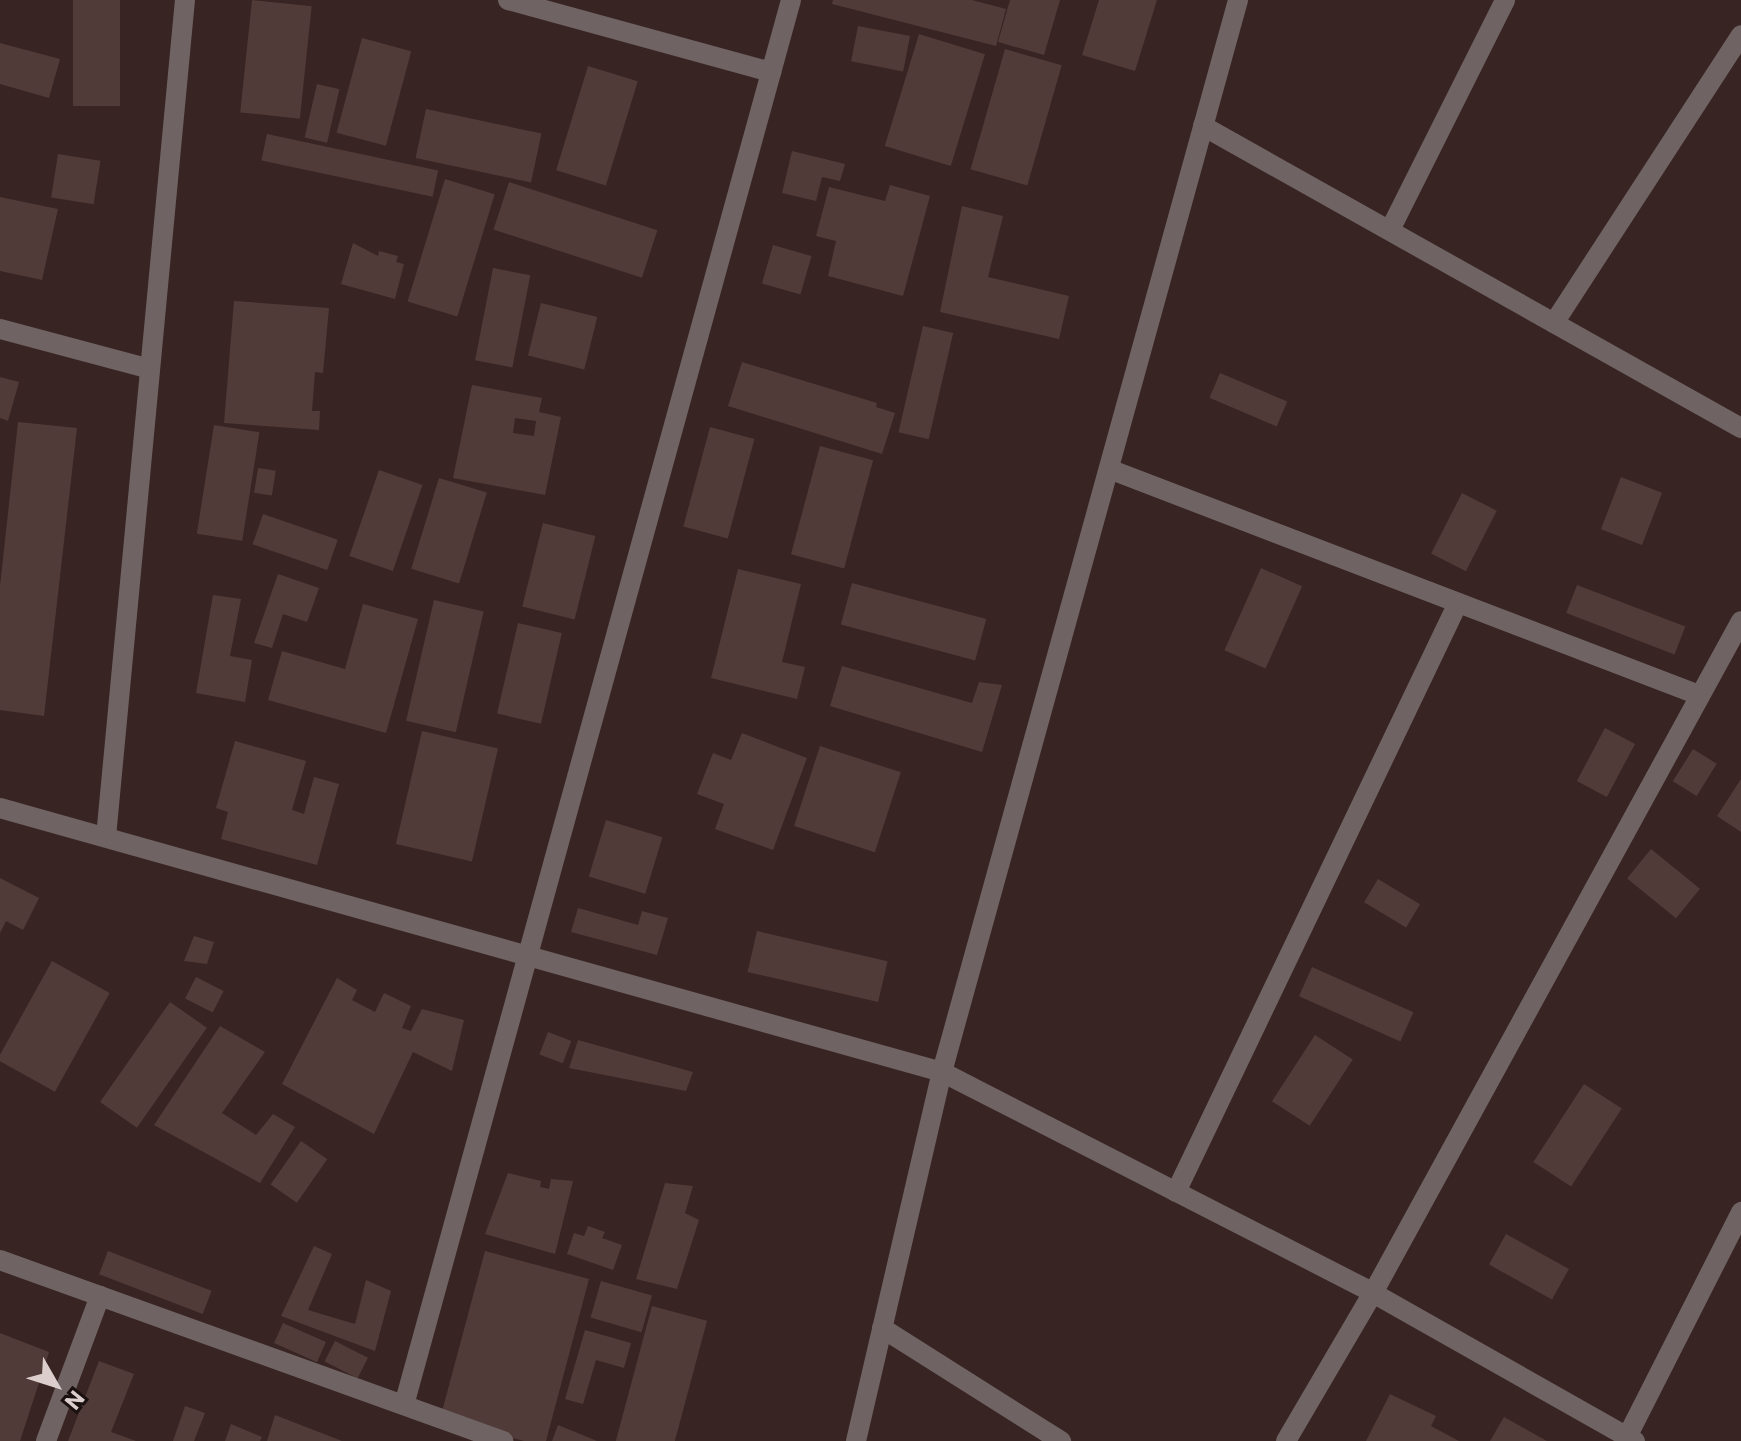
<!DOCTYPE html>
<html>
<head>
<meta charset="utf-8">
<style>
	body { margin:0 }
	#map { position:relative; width:1741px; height:1441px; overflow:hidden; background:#382422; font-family:Commissioner,sans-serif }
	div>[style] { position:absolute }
	.building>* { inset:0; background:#513b39; transform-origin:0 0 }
	.minor>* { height:20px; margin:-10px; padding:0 10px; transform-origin:10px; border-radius:10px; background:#6f6463 }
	span { translate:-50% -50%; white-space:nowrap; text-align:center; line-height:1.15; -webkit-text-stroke:6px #19100f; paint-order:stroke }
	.north { position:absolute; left:16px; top:1345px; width:80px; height:80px; -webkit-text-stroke:6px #19100f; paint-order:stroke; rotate:129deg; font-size:22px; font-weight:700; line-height:32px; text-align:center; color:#dccecc }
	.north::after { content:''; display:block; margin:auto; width:28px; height:36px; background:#dccecc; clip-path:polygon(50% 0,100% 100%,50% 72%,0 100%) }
</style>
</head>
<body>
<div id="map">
	<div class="building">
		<div style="left:73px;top:0;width:47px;height:106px"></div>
		<div style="left:252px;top:0;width:60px;height:113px;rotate:6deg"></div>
		<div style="clip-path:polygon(833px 0,972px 0,1006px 9px,996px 46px,832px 4px)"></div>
		<div style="clip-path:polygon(1010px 0,1060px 0,1044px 55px,998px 42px)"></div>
		<div style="clip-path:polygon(1099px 0,1157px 0,1135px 71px,1082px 55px)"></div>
		<div style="left:858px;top:26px;width:53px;height:36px;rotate:11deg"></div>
		<div style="left:919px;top:34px;width:69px;height:117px;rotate:17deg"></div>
		<div style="left:362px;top:38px;width:51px;height:98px;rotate:15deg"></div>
		<div style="clip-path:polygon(0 43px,60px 59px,49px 98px,0 84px)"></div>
		<div style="left:1005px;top:49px;width:59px;height:125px;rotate:16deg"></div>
		<div style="left:588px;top:66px;width:52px;height:109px;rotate:17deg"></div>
		<div style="left:317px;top:84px;width:23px;height:55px;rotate:13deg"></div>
		<div style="left:426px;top:109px;width:118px;height:50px;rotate:12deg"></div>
		<div style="left:267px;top:134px;width:175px;height:27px;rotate:12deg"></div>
		<div style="clip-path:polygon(792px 151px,845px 164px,840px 181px,822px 177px,816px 201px,782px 193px)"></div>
		<div style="left:58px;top:154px;width:43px;height:44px;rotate:9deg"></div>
		<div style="left:445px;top:179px;width:52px;height:128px;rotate:17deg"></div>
		<div style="left:509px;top:182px;width:156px;height:50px;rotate:18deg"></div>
		<div style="clip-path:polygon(890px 185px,930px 196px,903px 296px,828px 276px,836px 241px,816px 236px,829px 187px,885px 201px)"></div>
		<div style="clip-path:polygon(0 197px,58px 209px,42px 280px,0 271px)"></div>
		<div style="clip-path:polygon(962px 206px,1003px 216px,988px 277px,1069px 296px,1059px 339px,940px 312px)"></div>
		<div style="clip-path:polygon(353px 243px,378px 256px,379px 251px,398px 256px,396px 262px,404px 264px,395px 299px,341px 284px)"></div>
		<div style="left:773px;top:245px;width:40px;height:40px;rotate:16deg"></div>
		<div style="left:493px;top:268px;width:38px;height:94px;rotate:11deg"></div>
		<div style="clip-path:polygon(234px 301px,329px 308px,323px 373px,315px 372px,312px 411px,320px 411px,319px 430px,224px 423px)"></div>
		<div style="left:541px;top:303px;width:58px;height:54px;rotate:14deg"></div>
		<div style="left:923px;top:326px;width:31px;height:109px;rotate:13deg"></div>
		<div style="clip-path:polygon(742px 362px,877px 403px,876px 407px,895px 413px,882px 454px,728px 406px)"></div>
		<div style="left:1220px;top:373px;width:73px;height:27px;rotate:23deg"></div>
		<div style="clip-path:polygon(0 377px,19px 382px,8px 421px,0 418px)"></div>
		<div style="clip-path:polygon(evenodd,472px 385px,542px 398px,539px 412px,561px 417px,545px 495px,453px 478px,472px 385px,515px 418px,536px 421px,534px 436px,513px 433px,515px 418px)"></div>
		<div style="clip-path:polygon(18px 422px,77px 428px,44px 716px,0 710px,0 586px)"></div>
		<div style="left:214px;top:425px;width:46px;height:110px;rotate:9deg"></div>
		<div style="left:710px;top:427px;width:46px;height:103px;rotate:15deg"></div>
		<div style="left:820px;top:446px;width:55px;height:112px;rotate:15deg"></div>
		<div style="left:258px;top:468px;width:18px;height:25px;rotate:9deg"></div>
		<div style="left:379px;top:470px;width:46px;height:91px;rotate:19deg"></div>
		<div style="left:1621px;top:477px;width:44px;height:56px;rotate:21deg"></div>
		<div style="left:439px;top:478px;width:50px;height:95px;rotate:17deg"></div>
		<div style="left:1462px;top:493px;width:39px;height:68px;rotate:27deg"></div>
		<div style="left:263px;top:514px;width:79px;height:32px;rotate:19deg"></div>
		<div style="left:543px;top:523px;width:54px;height:86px;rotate:14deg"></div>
		<div style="left:1261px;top:568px;width:45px;height:90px;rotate:24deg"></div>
		<div style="clip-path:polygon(738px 569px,801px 584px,782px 662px,805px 667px,797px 699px,711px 678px)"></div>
		<div style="clip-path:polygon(278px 574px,319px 588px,307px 622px,283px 614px,272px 648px,254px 643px)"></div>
		<div style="left:852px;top:583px;width:139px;height:43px;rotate:15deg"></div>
		<div style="left:1577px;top:585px;width:116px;height:30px;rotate:21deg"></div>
		<div style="clip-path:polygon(213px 595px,241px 599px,230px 656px,252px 660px,245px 702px,196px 693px)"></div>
		<div style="left:434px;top:600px;width:51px;height:124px;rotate:13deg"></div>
		<div style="clip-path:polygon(363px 604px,418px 619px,386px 733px,268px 700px,282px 651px,345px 669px)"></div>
		<div style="left:518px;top:623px;width:45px;height:93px;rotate:13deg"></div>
		<div style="clip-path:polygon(842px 666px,972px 703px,979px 682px,1002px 685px,982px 752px,830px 706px)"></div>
		<div style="left:1605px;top:728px;width:34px;height:60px;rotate:28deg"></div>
		<div style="left:422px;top:731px;width:78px;height:116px;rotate:13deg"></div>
		<div style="clip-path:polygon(742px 733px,807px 758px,773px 850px,715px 829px,724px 804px,697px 794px,713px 753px,731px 760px)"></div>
		<div style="clip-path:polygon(235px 741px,306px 761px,292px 810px,304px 814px,314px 777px,339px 784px,317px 865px,221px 839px,228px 812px,216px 808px)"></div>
		<div style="left:820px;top:746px;width:85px;height:84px;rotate:18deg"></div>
		<div style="left:1693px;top:749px;width:28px;height:38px;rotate:32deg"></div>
		<div style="clip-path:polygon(1741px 779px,1741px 832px,1717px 816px)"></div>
		<div style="left:606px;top:820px;width:59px;height:59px;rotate:17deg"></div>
		<div style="left:1651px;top:849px;width:63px;height:38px;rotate:39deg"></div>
		<div style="clip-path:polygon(0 878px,39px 898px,23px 930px,6px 921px,0 933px)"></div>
		<div style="left:1378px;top:879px;width:49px;height:27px;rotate:31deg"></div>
		<div style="clip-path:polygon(578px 908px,638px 925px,642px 911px,668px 918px,657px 955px,571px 932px)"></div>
		<div style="left:757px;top:931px;width:134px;height:42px;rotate:13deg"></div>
		<div style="clip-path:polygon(194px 936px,214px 942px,207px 964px,184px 961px)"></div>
		<div style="left:52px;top:961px;width:66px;height:113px;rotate:29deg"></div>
		<div style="left:1312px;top:967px;width:111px;height:32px;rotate:24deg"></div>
		<div style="left:196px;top:977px;width:31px;height:24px;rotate:27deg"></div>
		<div style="clip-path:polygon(337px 978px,357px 990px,352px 1000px,375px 1012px,384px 993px,411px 1006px,402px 1028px,411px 1031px,422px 1009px,464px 1020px,452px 1071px,413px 1052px,374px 1134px,282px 1084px)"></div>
		<div style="left:170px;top:1002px;width:45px;height:122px;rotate:35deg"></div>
		<div style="clip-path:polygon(220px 1026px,265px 1052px,222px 1113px,256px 1135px,273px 1114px,295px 1127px,260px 1183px,154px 1125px)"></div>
		<div style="left:548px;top:1032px;width:25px;height:24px;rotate:21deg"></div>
		<div style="left:1315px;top:1035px;width:45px;height:79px;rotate:33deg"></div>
		<div style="clip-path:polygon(578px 1040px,693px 1072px,686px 1091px,569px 1068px)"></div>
		<div style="left:1584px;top:1084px;width:45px;height:93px;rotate:33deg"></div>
		<div style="left:301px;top:1141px;width:32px;height:53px;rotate:35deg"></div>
		<div style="clip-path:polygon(508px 1173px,541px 1181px,540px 1187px,549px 1189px,551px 1179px,573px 1181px,555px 1254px,485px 1234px)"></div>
		<div style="clip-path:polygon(665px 1183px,693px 1186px,685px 1213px,699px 1220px,677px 1289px,636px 1279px)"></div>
		<div style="clip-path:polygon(588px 1226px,605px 1232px,602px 1238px,622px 1245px,613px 1270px,567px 1254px,574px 1233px,584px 1236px)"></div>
		<div style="left:1506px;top:1234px;width:72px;height:35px;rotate:29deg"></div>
		<div style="clip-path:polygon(314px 1246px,332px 1254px,308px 1310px,355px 1324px,366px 1280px,391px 1291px,375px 1351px,281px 1316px)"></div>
		<div style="left:108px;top:1251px;width:111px;height:25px;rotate:21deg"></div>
		<div style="clip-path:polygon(485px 1251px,589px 1279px,546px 1441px,524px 1441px,440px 1419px)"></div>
		<div style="left:601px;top:1281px;width:53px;height:38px;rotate:16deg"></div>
		<div style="left:652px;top:1306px;width:57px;height:140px;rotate:15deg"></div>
		<div style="left:283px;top:1323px;width:47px;height:22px;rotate:24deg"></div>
		<div style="clip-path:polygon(585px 1330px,631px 1343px,624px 1368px,596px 1360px,583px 1404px,565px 1399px)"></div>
		<div style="clip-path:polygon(0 1333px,49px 1352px,20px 1441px,0 1441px)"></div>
		<div style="left:335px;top:1341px;width:37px;height:23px;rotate:27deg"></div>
		<div style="clip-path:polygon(99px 1361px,134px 1374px,111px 1432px,136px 1441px,68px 1441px)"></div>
		<div style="clip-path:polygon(1390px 1394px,1436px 1416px,1431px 1426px,1459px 1441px,1366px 1441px)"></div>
		<div style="clip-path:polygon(185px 1406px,205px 1413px,194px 1441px,173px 1441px)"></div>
		<div style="clip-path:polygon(275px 1415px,342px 1441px,267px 1441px)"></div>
		<div style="clip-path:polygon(1504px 1417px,1547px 1441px,1490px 1441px)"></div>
		<div style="clip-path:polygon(231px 1424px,262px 1437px,260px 1441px,225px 1441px)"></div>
		<div style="clip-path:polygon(558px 1425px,597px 1441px,552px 1441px)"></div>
	</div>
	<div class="minor">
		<div style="left:508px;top:0;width:273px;rotate:15.3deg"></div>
		<div style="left:1203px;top:126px;width:617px;rotate:29.31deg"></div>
		<div style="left:1390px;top:230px;width:257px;rotate:-63.4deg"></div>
		<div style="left:1554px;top:323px;width:343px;rotate:-57deg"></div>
		<div style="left:0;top:329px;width:155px;rotate:14.9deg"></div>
		<div style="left:1109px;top:469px;width:632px;rotate:20.96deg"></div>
		<div style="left:0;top:808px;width:978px;rotate:15.66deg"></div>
		<div style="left:942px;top:1072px;width:484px;rotate:27.1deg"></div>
		<div style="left:1373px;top:1293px;width:301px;rotate:29.5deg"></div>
		<div style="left:106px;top:837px;width:841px;rotate:-84.61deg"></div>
		<div style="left:1176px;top:1192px;width:653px;rotate:-64.42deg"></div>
		<div style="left:0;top:1260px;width:535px;rotate:19.79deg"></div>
		<div style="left:882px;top:1328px;width:212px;rotate:32.3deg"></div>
		<div style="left:404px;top:1405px;width:1457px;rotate:-74.6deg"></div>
		<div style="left:46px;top:1441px;width:155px;rotate:-69.6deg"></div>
		<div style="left:856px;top:1441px;width:379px;rotate:-76.9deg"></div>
		<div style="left:942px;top:1072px;width:1112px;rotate:-74.56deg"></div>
		<div style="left:1286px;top:1441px;width:172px;rotate:-59.6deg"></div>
		<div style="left:1373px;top:1293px;width:766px;rotate:-61.29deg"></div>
		<div style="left:1625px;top:1441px;width:257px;rotate:-63.1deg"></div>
	</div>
	<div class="north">N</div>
</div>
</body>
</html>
